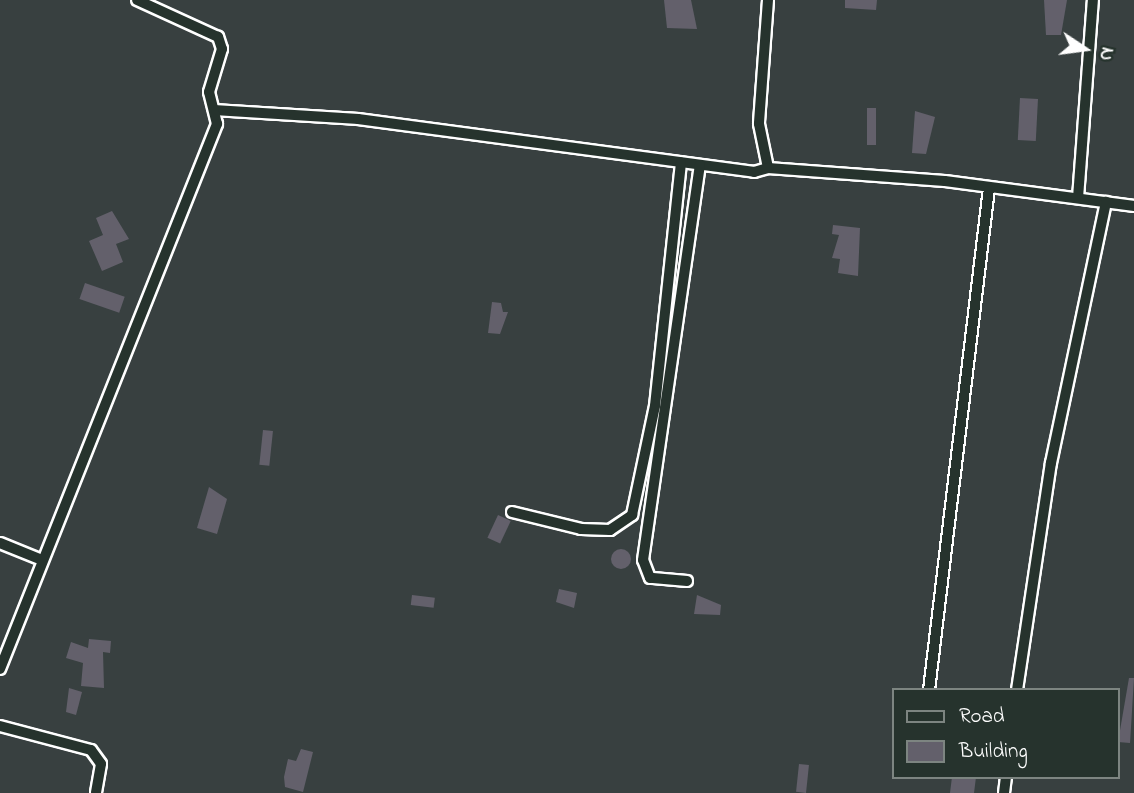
<!DOCTYPE html>
<html>
<head>
<meta charset="utf-8">
<style>
	body { margin:0 }
	#map { position:relative; width:1134px; height:793px; overflow:hidden; background:#384040; font-family:"Indie Flower",sans-serif }
	div>[style] { position:absolute }
	.building>* { inset:0; background:#63606b; transform-origin:0 0 }
	.round { border-radius:50% }
	.roads { filter:drop-shadow(2px 0 #fff) drop-shadow(-2px 0 #fff) drop-shadow(0 2px #fff) drop-shadow(0 -2px #fff) }
	.minor>* { height:10px; margin:-5px; padding:0 5px; transform-origin:5px; border-radius:5px; background:#26332d }
	span { translate:-50% -50%; white-space:nowrap; text-align:center; line-height:1.15; -webkit-text-stroke:5px #26332d; paint-order:stroke }
	.legend { position:absolute; left:892px; top:688px; width:228px; height:91px; box-sizing:border-box; background:#26332d; border:2px solid #7d8581; margin:0; padding:9px 12px; list-style:none; font-size:21px; color:#fff }
	.legend li { display:flex; align-items:center; gap:14px; height:35px }
	.legend b { width:35px; border:2px solid #7d8581 }
	.north { position:absolute; left:1050px; top:14px; width:70px; height:70px; -webkit-text-stroke:5px #26332d; paint-order:stroke; rotate:103deg; font-size:19px; font-weight:700; line-height:28px; text-align:center; color:#fff }
	.north::after { content:''; display:block; margin:auto; width:24px; height:32px; background:#fff; clip-path:polygon(50% 0,100% 100%,50% 72%,0 100%) }
</style>
</head>
<body>
<div id="map">
	<div class="building">
		<div style="clip-path:polygon(664px 0,691px 0,697px 29px,667px 28px)"></div>
		<div style="clip-path:polygon(845px 0,877px 0,876px 10px,845px 8px)"></div>
		<div style="clip-path:polygon(1044px 0,1067px 0,1061px 35px,1046px 35px)"></div>
		<div style="left:1020px;top:98px;width:18px;height:42px;rotate:3deg"></div>
		<div style="left:867px;top:108px;width:9px;height:37px"></div>
		<div style="clip-path:polygon(915px 111px,935px 117px,926px 154px,912px 153px)"></div>
		<div style="clip-path:polygon(112px 211px,129px 239px,116px 244px,123px 262px,102px 271px,89px 241px,103px 235px,96px 218px)"></div>
		<div style="clip-path:polygon(833px 225px,860px 228px,858px 276px,838px 273px,840px 259px,832px 258px,839px 235px,832px 234px)"></div>
		<div style="left:85px;top:283px;width:42px;height:17px;rotate:19deg"></div>
		<div style="clip-path:polygon(492px 302px,501px 303px,503px 312px,508px 312px,500px 334px,488px 333px)"></div>
		<div style="left:263px;top:430px;width:10px;height:35px;rotate:6deg"></div>
		<div style="clip-path:polygon(209px 487px,227px 499px,217px 534px,197px 528px)"></div>
		<div style="left:498px;top:515px;width:14px;height:25px;rotate:25deg"></div>
		<div class="round" style="left:611px;top:549px;width:20px;height:20px"></div>
		<div style="clip-path:polygon(559px 589px,577px 593px,574px 608px,556px 602px)"></div>
		<div style="left:412px;top:595px;width:23px;height:10px;rotate:7deg"></div>
		<div style="clip-path:polygon(697px 595px,721px 605px,720px 615px,694px 614px)"></div>
		<div style="clip-path:polygon(89px 639px,111px 641px,110px 653px,103px 652px,104px 688px,81px 686px,83px 663px,66px 658px,71px 642px,88px 648px)"></div>
		<div style="clip-path:polygon(1129px 678px,1134px 678px,1130px 743px,1118px 742px)"></div>
		<div style="clip-path:polygon(69px 688px,82px 692px,76px 715px,66px 712px)"></div>
		<div style="clip-path:polygon(301px 749px,313px 752px,303px 792px,285px 787px,284px 777px,288px 759px,296px 761px)"></div>
		<div style="left:799px;top:764px;width:10px;height:28px;rotate:6deg"></div>
		<div style="clip-path:polygon(952px 777px,976px 777px,974px 793px,950px 793px)"></div>
	</div>
	<div class="roads">
		<div class="minor">
			<div style="left:768px;top:0;width:124px;rotate:94.2deg"></div>
			<div style="left:759px;top:124px;width:45px;rotate:78.4deg"></div>
			<div style="left:768px;top:168px;width:177px;rotate:4.2deg"></div>
			<div style="left:945px;top:181px;width:191px;rotate:7.5deg"></div>
			<div style="left:215px;top:110px;width:143px;rotate:3.6deg"></div>
			<div style="left:358px;top:119px;width:400px;rotate:7.6deg"></div>
			<div style="left:754px;top:172px;width:15px;rotate:-16deg"></div>
			<div style="left:1078px;top:198px;width:199px;rotate:-85.7deg"></div>
			<div style="left:512px;top:512px;width:71px;rotate:13.8deg"></div>
			<div style="left:581px;top:529px;width:29px;rotate:2deg"></div>
			<div style="left:610px;top:530px;width:27px;rotate:-34deg"></div>
			<div style="left:632px;top:515px;width:111px;rotate:-78.1deg"></div>
			<div style="left:655px;top:406px;width:245px;rotate:-83.9deg"></div>
			<div style="left:0;top:543px;width:45px;rotate:22deg"></div>
			<div style="left:687px;top:581px;width:37px;rotate:-175deg"></div>
			<div style="left:650px;top:578px;width:19px;rotate:-111deg"></div>
			<div style="left:643px;top:560px;width:399px;rotate:-81.8deg"></div>
			<div style="left:0;top:669px;width:587px;rotate:-68.29deg"></div>
			<div style="left:217px;top:124px;width:33px;rotate:-104deg"></div>
			<div style="left:209px;top:92px;width:45px;rotate:-73.2deg"></div>
			<div style="left:222px;top:49px;width:13px;rotate:-108deg"></div>
			<div style="left:218px;top:37px;width:89px;rotate:-155.4deg"></div>
			<div style="left:929px;top:690px;width:506px;rotate:-83.18deg"></div>
			<div style="left:1017px;top:690px;width:230px;rotate:-81.5deg"></div>
			<div style="left:1051px;top:463px;width:267px;rotate:-78.1deg"></div>
			<div style="left:0;top:726px;width:94px;rotate:14.8deg"></div>
			<div style="left:91px;top:750px;width:17px;rotate:54deg"></div>
			<div style="left:101px;top:764px;width:29px;rotate:100deg"></div>
			<div style="left:1004px;top:793px;width:16px;rotate:-83deg"></div>
		</div>
	</div>
	<ul class="legend">
	<li><b style="height:9px;background:#26332d"></b>Road</li>
	<li><b style="height:19px;background:#63606b"></b>Building</li>
	</ul>
	<div class="north">N</div>
</div>
</body>
</html>
